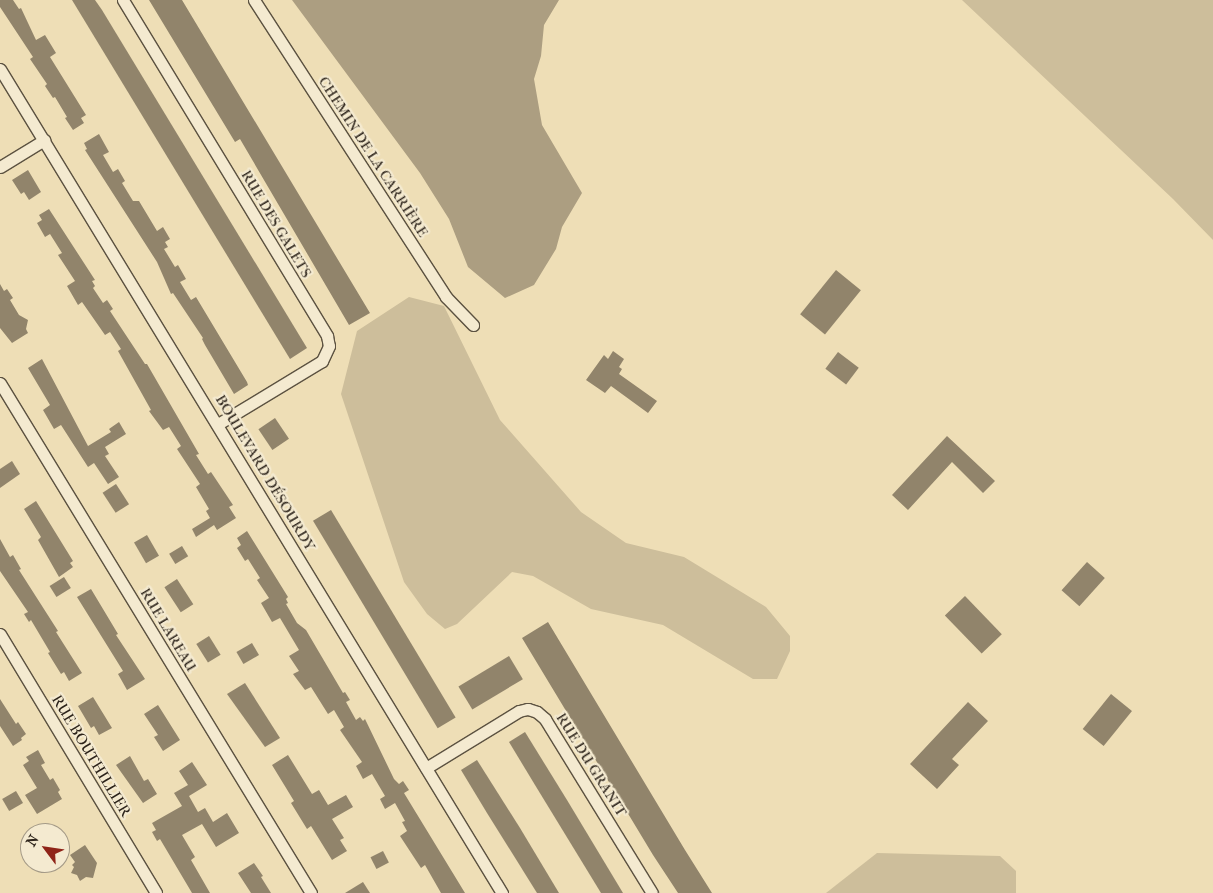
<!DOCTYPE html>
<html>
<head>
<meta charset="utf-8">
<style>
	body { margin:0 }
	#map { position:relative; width:1213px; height:893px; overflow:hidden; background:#eedeb6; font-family:"IM FELL French Canon",serif }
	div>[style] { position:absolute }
	.green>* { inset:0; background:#cdbe9b }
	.water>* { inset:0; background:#ac9e81 }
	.building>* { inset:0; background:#91846b; transform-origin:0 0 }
	.roads { filter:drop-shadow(1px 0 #5c5241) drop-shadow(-1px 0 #5c5241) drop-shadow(0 1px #5c5241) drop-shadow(0 -1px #5c5241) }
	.minor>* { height:11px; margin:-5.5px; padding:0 5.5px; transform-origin:5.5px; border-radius:5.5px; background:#f4ead0 }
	span { translate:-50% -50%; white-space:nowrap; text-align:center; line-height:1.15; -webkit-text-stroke:4.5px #f4ead0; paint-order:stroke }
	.street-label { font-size:15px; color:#2c231a }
	.north { position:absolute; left:20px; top:823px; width:50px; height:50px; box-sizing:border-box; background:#f4ead0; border:1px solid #a49a87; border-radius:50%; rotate:301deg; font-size:14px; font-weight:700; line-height:20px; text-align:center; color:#2c231a }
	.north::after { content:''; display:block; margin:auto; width:18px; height:22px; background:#8f2418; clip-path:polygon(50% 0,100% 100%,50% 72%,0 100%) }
</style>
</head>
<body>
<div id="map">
	<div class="green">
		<div style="clip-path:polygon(962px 0,1213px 0,1213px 240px,1173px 199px)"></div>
		<div style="clip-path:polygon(409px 297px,444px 306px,500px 420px,581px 512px,626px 543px,684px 557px,766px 607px,790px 636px,790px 651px,777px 679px,753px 679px,663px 625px,591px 609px,533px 576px,512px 572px,457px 624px,445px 629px,427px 614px,404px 582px,341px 394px,357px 331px)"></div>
		<div style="clip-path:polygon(877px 853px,1000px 856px,1016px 871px,1016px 893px,826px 893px)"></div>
	</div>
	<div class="water">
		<div style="clip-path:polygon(292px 0,559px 0,544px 25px,541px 56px,534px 79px,542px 125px,582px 193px,562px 227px,556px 249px,534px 285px,505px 298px,468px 267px,449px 219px,420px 173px)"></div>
	</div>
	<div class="building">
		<div style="clip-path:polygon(0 0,13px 0,19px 9px,21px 8px,36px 40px,45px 35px,56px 53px,50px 57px,86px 115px,81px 118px,84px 123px,73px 130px,65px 118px,67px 117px,55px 97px,53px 98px,45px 86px,47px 84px,30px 59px,33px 57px,0 7px)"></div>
		<div style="clip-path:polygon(72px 0,95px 0,102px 10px,307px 348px,290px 359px)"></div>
		<div style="clip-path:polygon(149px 0,182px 0,370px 313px,349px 325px,240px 139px,235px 142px)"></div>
		<div style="clip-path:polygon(99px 134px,109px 152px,103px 155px,113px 172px,118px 169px,125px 181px,122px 183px,133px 201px,139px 201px,157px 231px,163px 227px,170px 239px,165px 242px,168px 247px,164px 249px,175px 267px,178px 265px,186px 279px,180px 282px,191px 300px,196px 297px,247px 382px,248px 385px,234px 394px,205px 345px,202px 339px,203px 338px,173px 293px,171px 294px,157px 262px,85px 150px,87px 149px,84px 143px)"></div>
		<div style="clip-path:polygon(28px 170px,41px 192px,29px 200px,24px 192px,21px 194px,12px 180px)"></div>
		<div style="clip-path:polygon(49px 209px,95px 280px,92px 281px,95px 286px,93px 288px,103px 303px,107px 300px,113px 309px,110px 311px,145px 364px,147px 364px,199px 454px,196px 455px,208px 474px,211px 472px,233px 505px,229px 507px,236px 518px,217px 530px,214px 525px,196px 537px,192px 529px,210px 518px,206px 511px,209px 509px,196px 487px,200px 484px,177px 449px,181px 446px,169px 427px,163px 430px,149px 411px,151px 410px,118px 351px,121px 349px,110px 332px,105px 335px,82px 302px,78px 305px,67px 286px,75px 281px,58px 255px,62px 253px,50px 234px,45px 237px,37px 223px,42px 220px,39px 215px)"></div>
		<div style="left:836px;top:270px;width:32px;height:57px;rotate:39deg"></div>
		<div style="clip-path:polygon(0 284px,4px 291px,7px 289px,13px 298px,10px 300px,19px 315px,28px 320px,26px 329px,28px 333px,12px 343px,0 328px)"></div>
		<div style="clip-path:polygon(613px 351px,624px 359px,619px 367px,622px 369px,619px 374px,657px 401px,648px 413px,611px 386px,605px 393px,586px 380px,604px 355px,608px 359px)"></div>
		<div style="left:838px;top:352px;width:26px;height:21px;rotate:37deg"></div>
		<div style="clip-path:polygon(42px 359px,88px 446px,111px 432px,109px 429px,119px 422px,126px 434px,105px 447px,109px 454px,105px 456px,119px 477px,108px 484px,94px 463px,88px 467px,61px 425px,54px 429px,43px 410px,50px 405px,28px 368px)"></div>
		<div style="left:275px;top:418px;width:25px;height:20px;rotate:56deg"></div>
		<div style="clip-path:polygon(947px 436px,995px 481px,983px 493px,952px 462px,908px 510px,892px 495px)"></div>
		<div style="clip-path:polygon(12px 461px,20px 474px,0 488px,0 469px)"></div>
		<div style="left:116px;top:484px;width:24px;height:16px;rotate:57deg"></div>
		<div style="clip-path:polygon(36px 501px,73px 561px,70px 563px,73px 567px,59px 577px,38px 540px,41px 537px,24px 509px)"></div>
		<div style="left:331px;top:510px;width:242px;height:21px;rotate:59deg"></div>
		<div style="clip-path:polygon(247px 531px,288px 597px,286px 599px,288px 603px,286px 604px,297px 623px,306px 630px,343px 693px,345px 692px,350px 700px,346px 702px,356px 720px,360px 717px,363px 721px,365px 719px,394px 779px,399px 784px,403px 781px,409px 790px,404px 793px,465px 893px,441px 893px,425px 865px,421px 868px,400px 836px,407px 831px,402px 822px,405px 821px,395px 803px,385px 809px,380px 799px,385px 796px,372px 774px,363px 779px,356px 766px,362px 762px,340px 730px,344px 727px,334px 710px,328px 714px,311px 687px,305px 690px,293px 674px,299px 671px,289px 656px,299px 650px,280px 618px,272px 622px,261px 603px,269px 598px,257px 580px,260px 578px,248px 559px,245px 561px,237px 548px,241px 545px,237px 538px)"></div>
		<div style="left:147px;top:535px;width:24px;height:15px;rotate:60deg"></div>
		<div style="clip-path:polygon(0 539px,10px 557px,13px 555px,21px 569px,19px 570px,58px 631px,56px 632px,82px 673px,69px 681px,64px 672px,61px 674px,48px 653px,50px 652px,31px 620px,29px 622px,24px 614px,28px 612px,0 571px)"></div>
		<div style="left:182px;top:546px;width:12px;height:15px;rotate:59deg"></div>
		<div style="left:1087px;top:562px;width:24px;height:38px;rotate:42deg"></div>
		<div style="left:64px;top:577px;width:13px;height:17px;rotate:58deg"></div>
		<div style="left:177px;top:579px;width:30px;height:15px;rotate:57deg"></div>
		<div style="clip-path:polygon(91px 589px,118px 634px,116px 635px,145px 679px,127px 690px,118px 674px,123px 671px,77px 597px)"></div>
		<div style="left:965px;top:596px;width:53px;height:28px;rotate:46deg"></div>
		<div style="clip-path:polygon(548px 622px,685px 850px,712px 893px,678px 893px,653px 855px,522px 638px)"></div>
		<div style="left:209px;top:636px;width:22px;height:15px;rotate:58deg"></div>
		<div style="left:252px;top:643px;width:14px;height:18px;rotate:60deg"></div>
		<div style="left:509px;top:656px;width:27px;height:59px;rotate:59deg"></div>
		<div style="clip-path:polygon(245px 683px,280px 738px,265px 747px,227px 694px)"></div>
		<div style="left:1111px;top:694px;width:27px;height:45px;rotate:39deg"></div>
		<div style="clip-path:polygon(93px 697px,112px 728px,99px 735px,94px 726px,91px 728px,78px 706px)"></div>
		<div style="clip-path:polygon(0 699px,16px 724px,18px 722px,26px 734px,21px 738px,22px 740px,13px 746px,0 726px)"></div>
		<div style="clip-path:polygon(968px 702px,988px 721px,952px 759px,959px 765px,937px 789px,910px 764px)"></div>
		<div style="clip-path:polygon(158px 705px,180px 740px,163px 751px,154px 737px,158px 735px,144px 714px)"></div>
		<div style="clip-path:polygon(525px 732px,567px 800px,623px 893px,601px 893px,535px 785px,509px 742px)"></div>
		<div style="clip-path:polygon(38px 750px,45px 763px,41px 765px,50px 780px,53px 778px,60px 790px,58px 792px,62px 799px,37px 814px,25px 795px,37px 788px,23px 765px,29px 761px,26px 757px)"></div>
		<div style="clip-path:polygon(288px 755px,312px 794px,319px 790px,328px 805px,346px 795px,353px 807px,332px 819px,344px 838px,340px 840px,347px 851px,332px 860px,311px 826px,307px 829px,291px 803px,294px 801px,272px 765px)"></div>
		<div style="clip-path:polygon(130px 756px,144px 781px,148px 779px,157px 794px,143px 803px,116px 765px)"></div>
		<div style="clip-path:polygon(477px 760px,520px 828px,559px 893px,537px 893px,487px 813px,461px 770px)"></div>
		<div style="clip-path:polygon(192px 762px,207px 785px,189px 796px,198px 812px,205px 808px,213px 822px,227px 813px,239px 833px,216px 847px,202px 824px,182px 835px,195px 857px,191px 860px,210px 893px,192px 893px,160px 839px,157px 841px,152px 832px,156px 830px,152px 823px,182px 806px,174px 793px,188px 785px,179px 771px)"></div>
		<div style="left:16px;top:791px;width:14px;height:16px;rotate:60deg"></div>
		<div style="clip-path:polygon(85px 845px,97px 863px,93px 878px,86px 877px,80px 881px,77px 875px,71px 873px,74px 867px,72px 865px,75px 862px,70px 855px)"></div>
		<div style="left:383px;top:851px;width:13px;height:14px;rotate:63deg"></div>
		<div style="clip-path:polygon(254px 863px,263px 876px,261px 877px,271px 893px,251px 893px,238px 873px)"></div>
		<div style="clip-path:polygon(363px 882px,370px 893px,345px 893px)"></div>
	</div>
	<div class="roads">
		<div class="minor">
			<div style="left:123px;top:0;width:393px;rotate:58.7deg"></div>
			<div style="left:327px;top:336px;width:10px;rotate:79deg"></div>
			<div style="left:329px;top:346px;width:17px;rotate:115deg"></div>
			<div style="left:322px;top:361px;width:122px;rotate:148.8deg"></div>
			<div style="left:254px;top:0;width:354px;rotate:57.1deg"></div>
			<div style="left:446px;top:297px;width:39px;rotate:46deg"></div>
			<div style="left:0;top:69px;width:965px;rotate:58.65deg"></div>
			<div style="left:0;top:167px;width:52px;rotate:-31.5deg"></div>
			<div style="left:0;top:383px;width:597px;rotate:58.62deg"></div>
			<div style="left:0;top:634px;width:302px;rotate:58.9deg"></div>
			<div style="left:426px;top:768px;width:109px;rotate:-31.5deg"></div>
			<div style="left:519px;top:711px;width:9px;rotate:-13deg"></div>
			<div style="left:528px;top:709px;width:9px;rotate:18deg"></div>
			<div style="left:537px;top:712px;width:11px;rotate:41deg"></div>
			<div style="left:545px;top:719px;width:204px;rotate:58.4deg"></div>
		</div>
	</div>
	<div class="street-label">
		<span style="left:373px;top:157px;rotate:57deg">CHEMIN DE LA CARRIÈRE</span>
		<span style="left:276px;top:224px;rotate:59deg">RUE DES GALETS</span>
		<span style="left:265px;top:473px;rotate:59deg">BOULEVARD DÉSOURDY</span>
		<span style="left:168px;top:630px;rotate:59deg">RUE LAREAU</span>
		<span style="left:91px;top:756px;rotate:59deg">RUE BOUTHILLIER</span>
		<span style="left:591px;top:765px;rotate:58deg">RUE DU GRANIT</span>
	</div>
	<div class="north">N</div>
</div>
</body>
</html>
